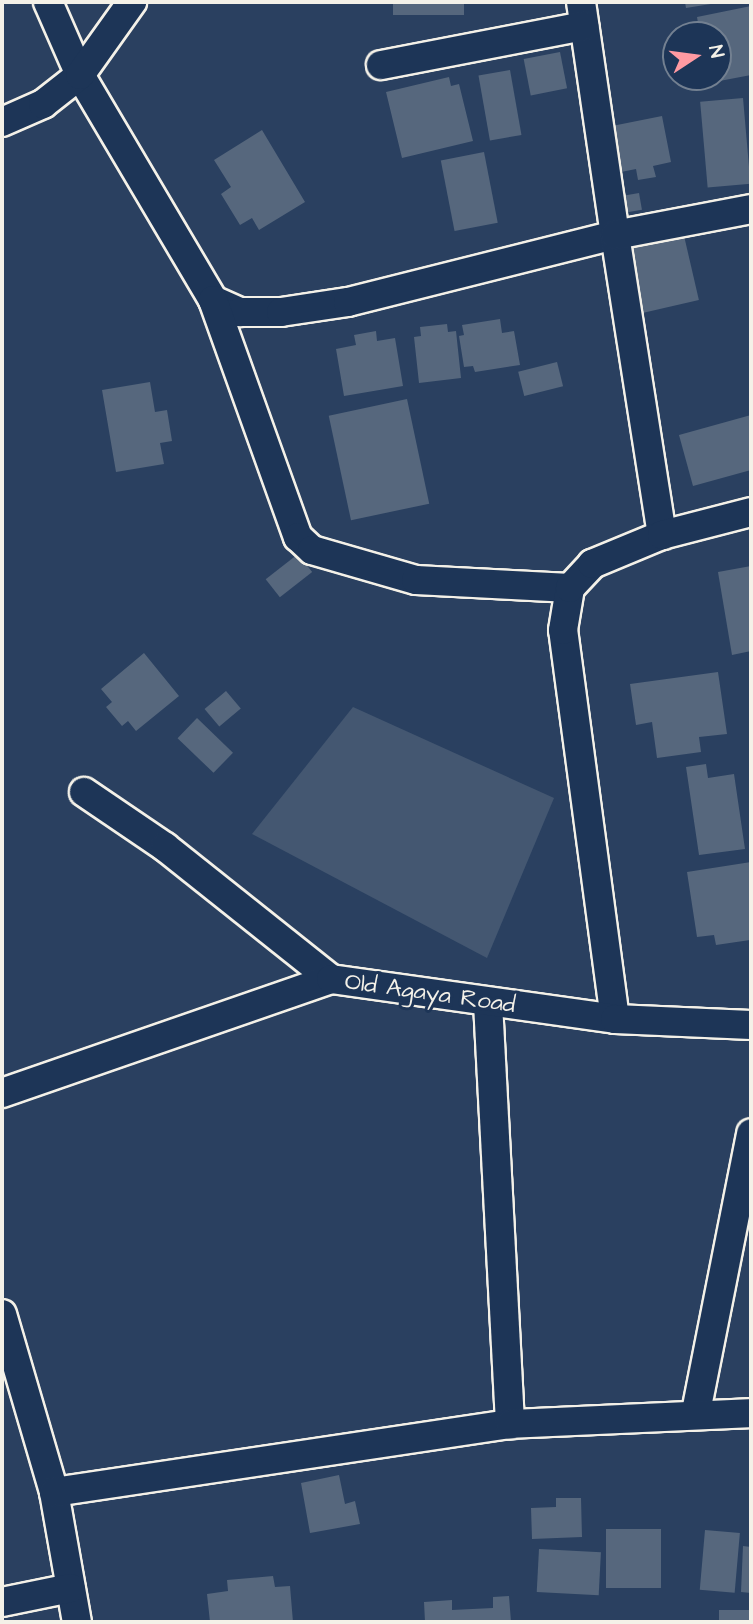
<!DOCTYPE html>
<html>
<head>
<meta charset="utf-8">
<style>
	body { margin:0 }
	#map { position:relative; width:753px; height:1624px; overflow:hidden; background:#2a4060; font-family:"Architects Daughter",sans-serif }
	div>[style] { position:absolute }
	.green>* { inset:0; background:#445771 }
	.building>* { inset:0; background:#56677d; transform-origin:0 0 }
	.roads { filter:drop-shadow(2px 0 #f4f1e8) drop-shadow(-2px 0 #f4f1e8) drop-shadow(0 2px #f4f1e8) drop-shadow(0 -2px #f4f1e8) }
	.street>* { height:28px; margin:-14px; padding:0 14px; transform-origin:14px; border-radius:14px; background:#1d3557 }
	span { translate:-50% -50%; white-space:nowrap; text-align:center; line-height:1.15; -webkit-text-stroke:6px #1d3557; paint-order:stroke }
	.street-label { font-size:24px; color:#f4f1e8 }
	.frame { position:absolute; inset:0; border:4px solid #f4f1e8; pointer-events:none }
	.north { position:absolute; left:662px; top:21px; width:70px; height:70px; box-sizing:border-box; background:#1d3557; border:2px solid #738091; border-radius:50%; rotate:77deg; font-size:19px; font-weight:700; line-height:28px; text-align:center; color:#f4f1e8 }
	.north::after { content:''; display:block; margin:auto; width:24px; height:32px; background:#ff9aa2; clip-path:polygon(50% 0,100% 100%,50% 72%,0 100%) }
</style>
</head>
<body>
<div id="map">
	<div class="green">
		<div style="clip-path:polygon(353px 707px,554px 798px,487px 958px,252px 834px)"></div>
	</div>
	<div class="building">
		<div style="left:393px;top:2px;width:71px;height:13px"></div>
		<div style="clip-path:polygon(685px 2px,717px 2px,717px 3px,686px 8px)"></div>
		<div style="clip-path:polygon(751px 6px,751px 75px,709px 83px,708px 77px,718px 77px,718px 35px,700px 35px,697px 17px)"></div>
		<div style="left:560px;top:52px;width:37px;height:37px;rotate:79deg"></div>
		<div style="left:510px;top:70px;width:66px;height:32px;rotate:80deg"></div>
		<div style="clip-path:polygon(449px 77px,451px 86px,459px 84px,473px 141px,402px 158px,386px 92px)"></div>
		<div style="left:743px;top:98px;width:86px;height:43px;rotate:85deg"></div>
		<div style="clip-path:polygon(662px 116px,671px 162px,653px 166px,656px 177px,638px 180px,636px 169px,621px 172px,612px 126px)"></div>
		<div style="clip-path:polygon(262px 130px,305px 202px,259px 230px,252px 218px,240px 225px,221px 194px,231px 187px,214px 160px)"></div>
		<div style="left:484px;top:152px;width:72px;height:44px;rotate:79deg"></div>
		<div style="left:639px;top:193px;width:17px;height:22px;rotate:80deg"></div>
		<div style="left:682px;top:227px;width:75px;height:59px;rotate:77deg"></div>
		<div style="clip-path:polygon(500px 319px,502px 333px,514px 331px,520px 365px,475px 372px,473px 366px,464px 367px,459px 336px,464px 335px,462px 325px)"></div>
		<div style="clip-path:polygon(447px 324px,448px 332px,456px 331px,461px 378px,419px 383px,414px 337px,421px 336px,420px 327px)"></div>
		<div style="clip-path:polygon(376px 331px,377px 341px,395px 338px,403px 386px,344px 396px,336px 349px,356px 345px,354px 335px)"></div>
		<div style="left:557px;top:362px;width:25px;height:40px;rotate:76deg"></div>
		<div style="clip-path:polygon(150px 382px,155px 412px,167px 410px,172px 441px,160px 443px,164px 464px,116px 472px,102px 390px)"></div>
		<div style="left:407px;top:399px;width:107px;height:80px;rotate:78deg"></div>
		<div style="clip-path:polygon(751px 415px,751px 470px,693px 486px,679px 435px)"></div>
		<div style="left:298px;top:554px;width:23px;height:41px;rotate:52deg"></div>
		<div style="clip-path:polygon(751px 566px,751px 651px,732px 655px,718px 572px)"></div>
		<div style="clip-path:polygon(144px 653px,179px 696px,136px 731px,128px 721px,122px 726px,106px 707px,112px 702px,101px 689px)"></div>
		<div style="clip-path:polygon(718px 672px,727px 734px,699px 737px,701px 752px,657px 758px,652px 722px,636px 725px,630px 684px)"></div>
		<div style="left:226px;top:691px;width:23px;height:28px;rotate:50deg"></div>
		<div style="left:197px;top:718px;width:50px;height:28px;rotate:44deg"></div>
		<div style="clip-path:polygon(706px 764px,708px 778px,734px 774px,745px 849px,699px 855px,686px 767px)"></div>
		<div style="clip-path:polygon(751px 862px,750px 940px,716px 945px,714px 935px,697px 937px,687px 872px)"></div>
		<div style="clip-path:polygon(339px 1475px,345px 1504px,355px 1501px,360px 1524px,310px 1533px,301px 1483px)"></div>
		<div style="clip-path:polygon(556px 1498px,581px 1498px,582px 1537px,532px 1539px,531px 1508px,556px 1507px)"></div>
		<div style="left:606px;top:1529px;width:55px;height:59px"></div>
		<div style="left:705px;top:1530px;width:35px;height:60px;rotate:5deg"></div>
		<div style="clip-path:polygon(743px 1546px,751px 1547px,751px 1593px,741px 1592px)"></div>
		<div style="left:539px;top:1549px;width:62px;height:43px;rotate:3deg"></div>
		<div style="clip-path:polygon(273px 1576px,275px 1587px,290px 1586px,293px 1622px,210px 1622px,207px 1594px,228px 1591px,227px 1580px)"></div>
		<div style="clip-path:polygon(509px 1596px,511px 1622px,425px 1622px,424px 1602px,452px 1600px,452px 1610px,493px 1608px,493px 1597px)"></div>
		<div style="left:719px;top:1610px;width:32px;height:12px"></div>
	</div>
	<div class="roads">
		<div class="street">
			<div style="left:48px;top:2px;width:80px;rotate:66.3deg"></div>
			<div style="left:80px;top:75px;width:261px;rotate:59.4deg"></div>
			<div style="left:213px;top:300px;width:30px;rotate:24deg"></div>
			<div style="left:240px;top:312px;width:41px"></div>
			<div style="left:281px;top:312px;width:68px;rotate:-8.5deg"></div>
			<div style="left:348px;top:302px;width:275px;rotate:-14.1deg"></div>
			<div style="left:615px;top:235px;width:304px;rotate:81.1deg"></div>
			<div style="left:581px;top:2px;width:235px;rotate:81.7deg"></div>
			<div style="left:615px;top:235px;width:138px;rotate:-10.8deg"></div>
			<div style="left:381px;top:65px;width:207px;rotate:-10.9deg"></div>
			<div style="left:2px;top:122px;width:45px;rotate:-23.7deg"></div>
			<div style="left:43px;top:104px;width:47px;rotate:-38.1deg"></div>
			<div style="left:80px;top:75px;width:90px;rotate:-54.5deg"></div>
			<div style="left:213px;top:300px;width:252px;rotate:70.3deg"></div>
			<div style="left:298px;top:537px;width:19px;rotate:43deg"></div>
			<div style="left:312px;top:550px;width:108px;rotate:16.1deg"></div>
			<div style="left:416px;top:580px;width:154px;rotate:3deg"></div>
			<div style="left:84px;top:792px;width:98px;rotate:34.2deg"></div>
			<div style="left:165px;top:847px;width:212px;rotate:38.5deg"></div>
			<div style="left:488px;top:1003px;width:422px;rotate:87deg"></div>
			<div style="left:615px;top:1019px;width:392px;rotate:-97.6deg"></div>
			<div style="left:563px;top:630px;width:43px;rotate:-80.5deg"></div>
			<div style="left:570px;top:588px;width:33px;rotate:-47deg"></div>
			<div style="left:592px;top:564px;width:76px;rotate:-22.5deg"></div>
			<div style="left:662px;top:535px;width:92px;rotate:-14.5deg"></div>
			<div style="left:2px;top:1093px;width:348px;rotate:-19.1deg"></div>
			<div style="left:331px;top:979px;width:287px;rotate:8deg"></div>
			<div style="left:615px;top:1019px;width:136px;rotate:2.5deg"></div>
			<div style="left:2px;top:1314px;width:185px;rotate:73.7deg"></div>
			<div style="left:54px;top:1492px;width:132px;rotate:80deg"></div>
			<div style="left:696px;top:1412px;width:284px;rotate:-78.8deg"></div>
			<div style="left:54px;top:1492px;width:461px;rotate:-8.5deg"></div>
			<div style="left:510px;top:1424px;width:241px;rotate:-2.6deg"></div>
			<div style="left:2px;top:1602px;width:70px;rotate:-11.5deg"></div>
		</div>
	</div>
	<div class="street-label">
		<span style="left:430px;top:994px;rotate:8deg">Old Agaya Road</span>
	</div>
	<div class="frame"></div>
	<div class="north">N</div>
</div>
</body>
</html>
